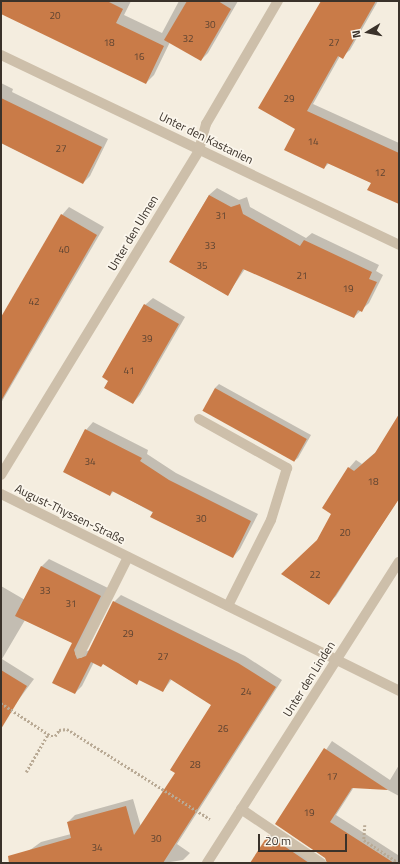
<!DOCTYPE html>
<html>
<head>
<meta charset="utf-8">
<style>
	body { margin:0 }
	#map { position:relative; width:400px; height:864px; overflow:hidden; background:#f4eddf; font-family:"Titillium Web",sans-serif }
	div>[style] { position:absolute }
	.shadow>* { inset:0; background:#0003 }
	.building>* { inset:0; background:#c97b48; transform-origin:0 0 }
	.path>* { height:2.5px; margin-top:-1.25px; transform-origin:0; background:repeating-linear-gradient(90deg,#b9aa95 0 2px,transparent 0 4px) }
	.service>* { height:10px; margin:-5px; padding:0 5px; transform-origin:5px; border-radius:5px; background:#cdbfaa }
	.minor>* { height:10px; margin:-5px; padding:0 5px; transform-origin:5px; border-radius:5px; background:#cdbfaa }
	span { translate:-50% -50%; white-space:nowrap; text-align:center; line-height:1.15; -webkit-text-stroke:3.5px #fbf6ec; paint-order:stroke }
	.number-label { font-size:10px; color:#5e4432 }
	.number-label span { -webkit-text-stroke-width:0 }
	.street-label { font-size:12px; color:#3a322a }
	.frame { position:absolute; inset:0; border:2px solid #3a322a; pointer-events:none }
	.north { position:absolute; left:348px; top:12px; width:40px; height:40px; -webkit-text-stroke:3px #fbf6ec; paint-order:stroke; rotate:260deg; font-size:11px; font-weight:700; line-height:16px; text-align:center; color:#3a322a }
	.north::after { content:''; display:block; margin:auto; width:14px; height:18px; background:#3a322a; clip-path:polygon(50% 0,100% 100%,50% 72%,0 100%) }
	.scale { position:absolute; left:258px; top:834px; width:89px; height:18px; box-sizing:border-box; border:2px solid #3a322a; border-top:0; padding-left:5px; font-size:12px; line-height:14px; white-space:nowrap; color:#3a322a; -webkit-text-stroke:3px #fbf6ec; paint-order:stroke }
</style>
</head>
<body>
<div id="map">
	<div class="shadow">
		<div style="clip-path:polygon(1px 1px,131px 1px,124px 15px,162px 33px,179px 1px,238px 1px,208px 53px,201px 60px,170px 42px,154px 75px,146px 83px,1px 13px)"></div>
		<div style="clip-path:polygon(322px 1px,378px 1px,350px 50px,342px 57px,340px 56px,313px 104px,399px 143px,399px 204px,372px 183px,329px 163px,324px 168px,296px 129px)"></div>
		<div style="clip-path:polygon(1px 83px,13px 89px,12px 92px,108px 139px,90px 176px,83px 183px,1px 143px)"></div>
		<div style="clip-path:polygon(217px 188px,239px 200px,247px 197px,250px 207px,306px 238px,312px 233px,379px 265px,376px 271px,383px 275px,369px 303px,354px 317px,245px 269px,227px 295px,170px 262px,209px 195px)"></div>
		<div style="clip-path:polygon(69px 207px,104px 227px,1px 403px,1px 319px,62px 215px)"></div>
		<div style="clip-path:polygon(153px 298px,185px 317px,140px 395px,133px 403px,145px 305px)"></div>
		<div style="clip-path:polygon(219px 384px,311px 435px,298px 458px,294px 461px,215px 388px)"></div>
		<div style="clip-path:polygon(399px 416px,399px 498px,336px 596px,328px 604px,315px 544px,333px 513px,349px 468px,356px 460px,362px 464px,377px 451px)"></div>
		<div style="clip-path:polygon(93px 422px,148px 450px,147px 454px,176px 473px,258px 514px,240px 549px,233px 557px,114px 491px,110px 495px,86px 430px)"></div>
		<div style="clip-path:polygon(49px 559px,108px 588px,84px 652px,90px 650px,114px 602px,121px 595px,245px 656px,282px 680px,177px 844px,190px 853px,183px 860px,164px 863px,12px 863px,41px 842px,71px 834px,68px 822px,75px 815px,133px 799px,141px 827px,176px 773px,212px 704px,172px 679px,163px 691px,140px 680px,136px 684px,103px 663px,94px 662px,82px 686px,75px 693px,73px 643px,25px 620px,2px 659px,34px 679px,14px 706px,1px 698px,1px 586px,25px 600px,42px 566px)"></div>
		<div style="clip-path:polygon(332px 741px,390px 780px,399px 765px,399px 796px,384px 788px,354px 787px,336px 815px,398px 855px,399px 863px,251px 863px,275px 829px,327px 862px,326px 857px,276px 824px)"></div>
	</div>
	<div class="building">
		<div style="clip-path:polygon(1px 1px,107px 1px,123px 9px,116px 23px,164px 46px,146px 84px,1px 14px)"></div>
		<div style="clip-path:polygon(187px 1px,218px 1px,231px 9px,201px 61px,164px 40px)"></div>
		<div style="clip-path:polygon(321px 1px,376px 1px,343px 59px,338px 56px,307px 111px,399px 153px,399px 204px,367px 190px,371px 183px,327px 163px,324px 169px,284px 150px,295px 129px,258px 108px)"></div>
		<div style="clip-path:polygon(1px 98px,102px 147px,83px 184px,1px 143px)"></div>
		<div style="clip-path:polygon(209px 195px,231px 207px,240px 204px,243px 214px,300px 246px,304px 240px,372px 272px,369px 279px,377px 282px,362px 312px,358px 310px,354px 318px,243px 269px,228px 296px,169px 262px)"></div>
		<div style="clip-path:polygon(61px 214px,97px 235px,1px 401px,1px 317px)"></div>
		<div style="clip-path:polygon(144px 304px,179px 324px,133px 404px,104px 388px,108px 381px,102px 377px)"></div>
		<div style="left:215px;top:388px;width:105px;height:26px;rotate:29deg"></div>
		<div style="clip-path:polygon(399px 414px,399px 499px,329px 605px,281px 574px,317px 540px,331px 514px,322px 508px,348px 467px,354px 471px,375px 453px)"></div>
		<div style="clip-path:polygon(85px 429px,142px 458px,140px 461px,169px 480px,251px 521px,233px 558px,150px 517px,153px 512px,112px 491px,110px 496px,63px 472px)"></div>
		<div style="clip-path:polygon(41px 566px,101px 596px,74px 650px,77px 659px,86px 656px,113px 601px,238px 663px,276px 687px,163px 863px,9px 863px,8px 856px,71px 838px,67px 822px,126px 806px,134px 835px,175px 773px,170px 770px,211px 705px,170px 679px,163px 692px,139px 680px,137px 685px,103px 664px,101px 667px,91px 662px,75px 694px,52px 683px,72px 643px,15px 616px)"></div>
		<div style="clip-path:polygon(1px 670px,27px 686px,1px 729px)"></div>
		<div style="clip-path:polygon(324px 748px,388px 790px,352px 788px,330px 822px,394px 863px,327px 863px,325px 858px,275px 824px)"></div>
		<div style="clip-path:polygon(268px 835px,309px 863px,250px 863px)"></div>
	</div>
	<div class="path">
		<div style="left:1px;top:703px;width:60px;rotate:33.4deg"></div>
		<div style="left:51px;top:736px;width:4px"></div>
		<div style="left:55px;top:736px;width:7px;rotate:-56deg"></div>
		<div style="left:59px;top:730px;width:8px;rotate:-7deg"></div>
		<div style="left:67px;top:729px;width:169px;rotate:32.2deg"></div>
		<div style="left:26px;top:772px;width:44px;rotate:-59.9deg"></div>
		<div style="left:365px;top:825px;width:15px;rotate:94deg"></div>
		<div style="left:364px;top:840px;width:42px;rotate:33.3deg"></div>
	</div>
	<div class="service">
		<div style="left:199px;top:419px;width:101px;rotate:29.1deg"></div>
		<div style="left:287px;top:468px;width:54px;rotate:107.1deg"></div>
		<div style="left:271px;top:520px;width:96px;rotate:116.6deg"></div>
		<div style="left:80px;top:653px;width:107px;rotate:-63.4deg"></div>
		<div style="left:241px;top:809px;width:97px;rotate:34deg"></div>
	</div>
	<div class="minor">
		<div style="left:1px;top:55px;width:441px;rotate:25.5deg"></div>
		<div style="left:1px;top:475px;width:381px;rotate:-58.6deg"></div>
		<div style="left:199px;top:150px;width:27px;rotate:-75deg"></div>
		<div style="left:206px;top:124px;width:143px;rotate:-59.7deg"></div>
		<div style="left:1px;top:494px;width:444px;rotate:26.3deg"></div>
		<div style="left:207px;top:863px;width:357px;rotate:-57.5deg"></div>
	</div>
	<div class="number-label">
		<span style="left:55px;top:16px">20</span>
		<span style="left:210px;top:25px">30</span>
		<span style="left:188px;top:39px">32</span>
		<span style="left:109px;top:43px">18</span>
		<span style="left:334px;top:43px">27</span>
		<span style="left:139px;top:57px">16</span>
		<span style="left:289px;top:99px">29</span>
		<span style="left:313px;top:142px">14</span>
		<span style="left:61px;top:149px">27</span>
		<span style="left:380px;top:173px">12</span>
		<span style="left:221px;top:216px">31</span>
		<span style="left:210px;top:246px">33</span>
		<span style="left:64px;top:250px">40</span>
		<span style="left:202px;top:266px">35</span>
		<span style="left:302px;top:276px">21</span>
		<span style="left:348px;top:289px">19</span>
		<span style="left:34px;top:302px">42</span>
		<span style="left:147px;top:339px">39</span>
		<span style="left:129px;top:371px">41</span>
		<span style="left:90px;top:462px">34</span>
		<span style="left:373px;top:482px">18</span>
		<span style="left:201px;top:519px">30</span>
		<span style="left:345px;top:533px">20</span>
		<span style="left:315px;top:575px">22</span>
		<span style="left:45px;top:591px">33</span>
		<span style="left:71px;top:604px">31</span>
		<span style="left:128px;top:634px">29</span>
		<span style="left:163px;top:657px">27</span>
		<span style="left:246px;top:692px">24</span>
		<span style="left:223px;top:729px">26</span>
		<span style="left:195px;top:765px">28</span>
		<span style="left:332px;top:777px">17</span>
		<span style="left:309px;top:813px">19</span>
		<span style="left:156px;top:839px">30</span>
		<span style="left:97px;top:848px">34</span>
	</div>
	<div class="street-label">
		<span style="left:206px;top:138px;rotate:26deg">Unter den Kastanien</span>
		<span style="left:133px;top:233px;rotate:-59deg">Unter den Ulmen</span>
		<span style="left:70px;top:514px;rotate:26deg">August-Thyssen-Straße</span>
		<span style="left:309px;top:679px;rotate:-58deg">Unter den Linden</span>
	</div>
	<div class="frame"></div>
	<div class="north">N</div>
	<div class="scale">20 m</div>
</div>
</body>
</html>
